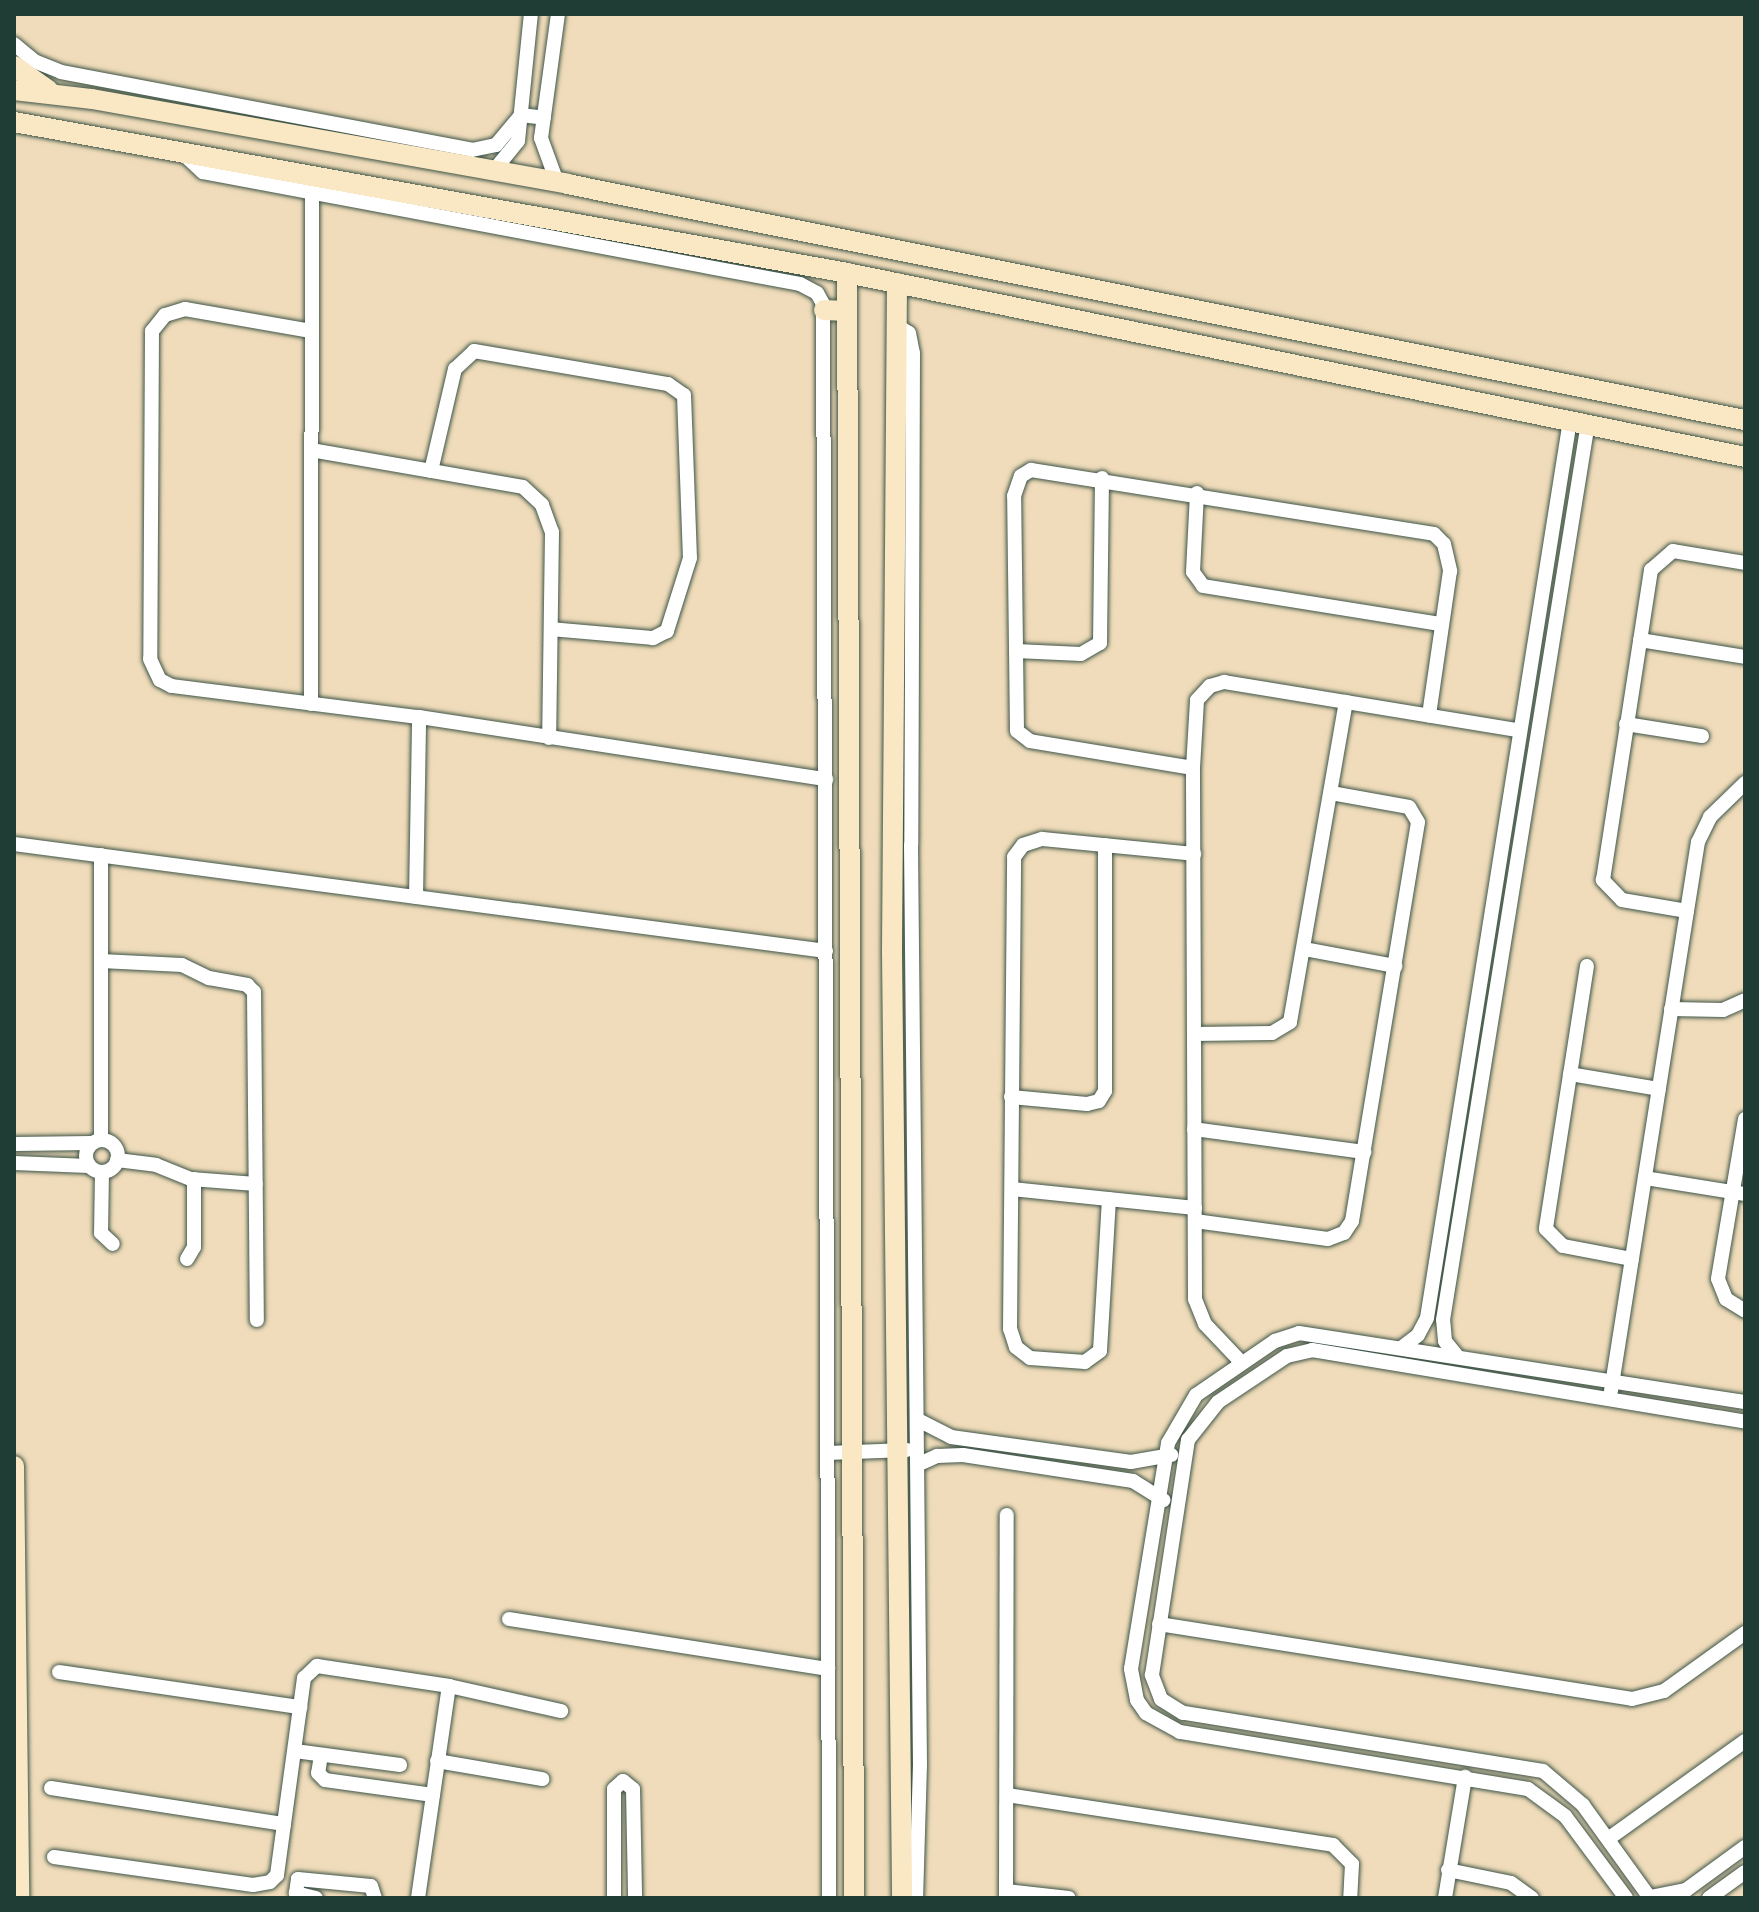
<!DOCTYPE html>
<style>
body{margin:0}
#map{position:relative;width:1759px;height:1912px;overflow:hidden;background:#f0dcba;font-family:"IM FELL French Canon",serif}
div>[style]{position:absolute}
.roads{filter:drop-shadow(0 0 2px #3e5548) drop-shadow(0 0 2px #3e5548)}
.street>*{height:14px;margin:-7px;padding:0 7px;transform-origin:7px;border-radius:7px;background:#fff}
.street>.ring{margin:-7px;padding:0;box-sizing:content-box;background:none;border:14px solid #fff;border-radius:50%}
.secondary>*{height:20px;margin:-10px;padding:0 10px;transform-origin:10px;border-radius:10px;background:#fae7c3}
span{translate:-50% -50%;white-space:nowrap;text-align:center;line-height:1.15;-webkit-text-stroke:6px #f7f3e8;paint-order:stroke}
.frame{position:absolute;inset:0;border:16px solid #1f3d34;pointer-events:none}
</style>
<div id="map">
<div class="roads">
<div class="street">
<div style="left:14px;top:44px;width:26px;rotate:40deg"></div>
<div style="left:34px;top:61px;width:29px;rotate:22deg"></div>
<div style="left:61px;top:72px;width:418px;rotate:10.7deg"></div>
<div style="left:472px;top:150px;width:25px;rotate:-12deg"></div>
<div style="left:496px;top:145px;width:39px;rotate:-50deg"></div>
<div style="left:521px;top:115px;width:23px;rotate:7deg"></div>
<div style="left:178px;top:149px;width:34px;rotate:43deg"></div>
<div style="left:203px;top:172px;width:607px;rotate:10.63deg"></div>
<div style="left:800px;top:284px;width:19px;rotate:28deg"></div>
<div style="left:817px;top:293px;width:13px;rotate:61deg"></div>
<div style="left:823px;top:304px;width:1594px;rotate:89.78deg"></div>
<div style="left:492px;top:173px;width:41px;rotate:-50.9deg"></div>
<div style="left:518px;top:141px;width:128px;rotate:-84.2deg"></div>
<div style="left:557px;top:182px;width:47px;rotate:-110deg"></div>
<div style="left:541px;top:138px;width:125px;rotate:-82.2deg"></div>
<div style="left:896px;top:325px;width:15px;rotate:32deg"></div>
<div style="left:909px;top:333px;width:20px;rotate:79deg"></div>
<div style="left:913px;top:353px;width:492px;rotate:90.2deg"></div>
<div style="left:911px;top:845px;width:920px;rotate:89.44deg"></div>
<div style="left:920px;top:1765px;width:133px;rotate:91.7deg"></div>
<div style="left:311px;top:331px;width:128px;rotate:-170.1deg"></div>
<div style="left:185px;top:309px;width:21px;rotate:163deg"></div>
<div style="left:165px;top:315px;width:21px;rotate:129deg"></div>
<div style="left:152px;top:331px;width:328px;rotate:90.3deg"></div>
<div style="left:150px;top:659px;width:23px;rotate:65deg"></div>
<div style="left:160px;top:680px;width:13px;rotate:27deg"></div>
<div style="left:172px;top:686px;width:249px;rotate:7.2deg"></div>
<div style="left:419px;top:717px;width:412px;rotate:8.7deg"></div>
<div style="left:311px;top:450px;width:215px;rotate:9.9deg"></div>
<div style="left:523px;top:487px;width:26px;rotate:43deg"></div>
<div style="left:542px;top:505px;width:29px;rotate:70deg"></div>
<div style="left:552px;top:532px;width:206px;rotate:90.8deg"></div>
<div style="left:431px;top:471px;width:105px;rotate:-76.8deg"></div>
<div style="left:455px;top:369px;width:26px;rotate:-43deg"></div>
<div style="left:474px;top:351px;width:197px;rotate:9.7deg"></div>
<div style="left:668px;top:384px;width:19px;rotate:35deg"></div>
<div style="left:684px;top:395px;width:163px;rotate:87.9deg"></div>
<div style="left:690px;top:558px;width:77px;rotate:107.5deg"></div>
<div style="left:667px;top:631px;width:16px;rotate:153deg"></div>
<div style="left:653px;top:638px;width:102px;rotate:-175deg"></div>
<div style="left:1197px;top:493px;width:79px;rotate:92.9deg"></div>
<div style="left:1193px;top:572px;width:17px;rotate:54deg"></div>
<div style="left:1203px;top:586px;width:241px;rotate:9.1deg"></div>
<div style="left:1640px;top:640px;width:106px;rotate:9.2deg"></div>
<div style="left:1016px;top:651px;width:65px;rotate:2.6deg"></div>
<div style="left:1081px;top:654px;width:22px;rotate:-30deg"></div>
<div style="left:1100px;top:643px;width:165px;rotate:-89.3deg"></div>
<div style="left:311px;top:704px;width:512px;rotate:-89.89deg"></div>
<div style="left:1626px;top:724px;width:77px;rotate:9deg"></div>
<div style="left:1193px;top:768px;width:165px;rotate:-170.6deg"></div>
<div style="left:1030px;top:741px;width:16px;rotate:-142deg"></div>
<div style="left:1017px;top:731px;width:235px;rotate:-90.7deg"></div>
<div style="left:1014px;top:496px;width:21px;rotate:-71deg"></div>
<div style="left:1021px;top:476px;width:12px;rotate:-31deg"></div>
<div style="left:1031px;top:470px;width:408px;rotate:9deg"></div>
<div style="left:1434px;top:534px;width:14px;rotate:45deg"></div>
<div style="left:1444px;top:544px;width:28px;rotate:77deg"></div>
<div style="left:1450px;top:571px;width:146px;rotate:98.3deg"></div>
<div style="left:14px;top:844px;width:819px;rotate:7.51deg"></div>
<div style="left:416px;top:897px;width:180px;rotate:-89deg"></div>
<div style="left:1687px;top:911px;width:66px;rotate:-170.4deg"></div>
<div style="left:1622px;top:900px;width:28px;rotate:-134deg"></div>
<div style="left:1603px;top:880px;width:314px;rotate:-81.2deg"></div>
<div style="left:1651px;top:570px;width:29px;rotate:-41deg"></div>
<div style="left:1673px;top:551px;width:73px;rotate:9.5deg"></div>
<div style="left:1304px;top:949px;width:93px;rotate:10.6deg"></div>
<div style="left:101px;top:961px;width:81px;rotate:2.8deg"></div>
<div style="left:182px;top:965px;width:30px;rotate:26deg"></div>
<div style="left:209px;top:978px;width:39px;rotate:10deg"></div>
<div style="left:247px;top:985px;width:10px;rotate:45deg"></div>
<div style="left:254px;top:992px;width:328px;rotate:89.5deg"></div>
<div style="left:1587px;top:966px;width:266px;rotate:98.9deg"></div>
<div style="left:1546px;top:1229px;width:24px;rotate:45deg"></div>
<div style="left:1563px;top:1246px;width:70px;rotate:10.7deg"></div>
<div style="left:1671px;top:1009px;width:52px;rotate:1.1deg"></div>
<div style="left:1723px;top:1010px;width:24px;rotate:-24deg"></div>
<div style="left:1194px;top:1034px;width:78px;rotate:-0.7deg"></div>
<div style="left:1272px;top:1033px;width:21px;rotate:-31deg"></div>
<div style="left:1290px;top:1022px;width:325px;rotate:-80.1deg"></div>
<div style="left:1570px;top:1074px;width:90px;rotate:9.6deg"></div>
<div style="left:1011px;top:1097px;width:76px;rotate:5.3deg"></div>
<div style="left:1087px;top:1104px;width:12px;rotate:-14deg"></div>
<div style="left:1099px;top:1101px;width:12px;rotate:-59deg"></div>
<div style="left:1105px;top:1091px;width:246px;rotate:-90deg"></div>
<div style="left:1745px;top:1119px;width:162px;rotate:99.6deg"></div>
<div style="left:1718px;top:1279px;width:22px;rotate:68deg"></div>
<div style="left:1726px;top:1299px;width:22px;rotate:32deg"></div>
<div style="left:1194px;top:1129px;width:172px;rotate:7.7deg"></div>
<div style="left:101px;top:1140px;width:285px;rotate:-90deg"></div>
<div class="ring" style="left:86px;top:1140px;width:18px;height:18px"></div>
<div style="left:14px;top:1144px;width:78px;rotate:-0.7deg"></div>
<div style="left:117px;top:1160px;width:39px;rotate:7deg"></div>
<div style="left:156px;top:1165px;width:38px;rotate:22deg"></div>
<div style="left:191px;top:1179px;width:65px;rotate:4.4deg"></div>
<div style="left:14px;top:1163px;width:75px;rotate:2.3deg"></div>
<div style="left:102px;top:1172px;width:61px;rotate:90.9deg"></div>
<div style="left:101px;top:1233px;width:16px;rotate:43deg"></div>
<div style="left:1645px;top:1178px;width:101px;rotate:9.1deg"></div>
<div style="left:1012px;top:1189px;width:184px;rotate:5.9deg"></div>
<div style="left:1109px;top:1199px;width:152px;rotate:93.4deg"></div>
<div style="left:1100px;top:1351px;width:19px;rotate:144deg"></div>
<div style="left:1085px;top:1362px;width:55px;rotate:-175.8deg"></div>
<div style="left:1030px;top:1358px;width:18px;rotate:-142deg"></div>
<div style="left:1016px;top:1347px;width:19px;rotate:-108deg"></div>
<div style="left:1010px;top:1329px;width:472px;rotate:-89.5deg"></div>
<div style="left:1014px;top:857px;width:15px;rotate:-53deg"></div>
<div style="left:1023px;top:845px;width:20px;rotate:-18deg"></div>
<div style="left:1042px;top:839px;width:153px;rotate:5.6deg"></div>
<div style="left:1195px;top:1221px;width:134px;rotate:7.7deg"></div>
<div style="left:1328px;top:1239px;width:17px;rotate:-21deg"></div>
<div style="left:1344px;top:1233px;width:14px;rotate:-56deg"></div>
<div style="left:1352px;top:1221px;width:404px;rotate:-80.6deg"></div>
<div style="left:1418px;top:822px;width:17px;rotate:-121deg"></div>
<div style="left:1409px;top:807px;width:79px;rotate:-169.8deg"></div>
<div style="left:187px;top:1259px;width:14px;rotate:-60deg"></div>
<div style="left:194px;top:1247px;width:68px;rotate:-90deg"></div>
<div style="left:1401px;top:1348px;width:21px;rotate:-37deg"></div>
<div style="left:1418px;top:1335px;width:19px;rotate:-62deg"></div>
<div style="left:1427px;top:1318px;width:909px;rotate:-80.95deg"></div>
<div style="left:1457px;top:1356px;width:19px;rotate:-129deg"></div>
<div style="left:1445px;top:1341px;width:21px;rotate:-95deg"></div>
<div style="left:1443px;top:1320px;width:909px;rotate:-80.82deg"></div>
<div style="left:1241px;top:1362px;width:52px;rotate:-133.5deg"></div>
<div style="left:1205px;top:1324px;width:27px;rotate:-112deg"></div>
<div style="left:1195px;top:1299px;width:531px;rotate:-90.22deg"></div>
<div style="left:1193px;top:768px;width:68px;rotate:-86.6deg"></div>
<div style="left:1197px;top:700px;width:19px;rotate:-47deg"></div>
<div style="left:1210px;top:686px;width:15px;rotate:-16deg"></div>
<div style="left:1224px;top:682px;width:298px;rotate:9.3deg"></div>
<div style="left:1611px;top:1391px;width:556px;rotate:-81deg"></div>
<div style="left:1698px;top:842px;width:28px;rotate:-64deg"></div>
<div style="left:1710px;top:817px;width:49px;rotate:-44.2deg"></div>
<div style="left:918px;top:1420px;width:37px;rotate:27deg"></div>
<div style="left:951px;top:1437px;width:182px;rotate:7.9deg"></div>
<div style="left:1131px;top:1462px;width:41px;rotate:-9.9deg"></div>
<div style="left:827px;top:1453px;width:80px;rotate:-2.1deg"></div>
<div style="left:919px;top:1464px;width:20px;rotate:-24deg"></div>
<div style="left:937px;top:1456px;width:26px;rotate:-2deg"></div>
<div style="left:963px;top:1455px;width:172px;rotate:8.7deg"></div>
<div style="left:1133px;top:1481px;width:36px;rotate:32deg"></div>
<div style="left:509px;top:1619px;width:323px;rotate:8.9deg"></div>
<div style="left:1159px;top:1624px;width:479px;rotate:9deg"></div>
<div style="left:1632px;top:1699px;width:33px;rotate:-14deg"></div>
<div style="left:1664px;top:1691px;width:100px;rotate:-35.6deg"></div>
<div style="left:59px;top:1672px;width:244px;rotate:8.3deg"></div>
<div style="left:295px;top:1751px;width:106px;rotate:7.6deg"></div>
<div style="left:321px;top:1755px;width:18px;rotate:99deg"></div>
<div style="left:318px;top:1773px;width:10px;rotate:45deg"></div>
<div style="left:325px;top:1780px;width:109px;rotate:7.9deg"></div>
<div style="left:437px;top:1761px;width:107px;rotate:9.7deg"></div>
<div style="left:51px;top:1788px;width:236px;rotate:8.8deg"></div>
<div style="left:1007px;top:1795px;width:330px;rotate:8.7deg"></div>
<div style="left:1333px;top:1845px;width:27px;rotate:45deg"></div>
<div style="left:1352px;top:1864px;width:34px;rotate:93deg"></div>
<div style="left:1608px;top:1839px;width:168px;rotate:-35.6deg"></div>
<div style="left:54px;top:1857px;width:201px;rotate:8deg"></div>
<div style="left:253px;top:1885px;width:17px;rotate:-10deg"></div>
<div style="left:270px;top:1882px;width:10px;rotate:-45deg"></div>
<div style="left:277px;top:1875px;width:199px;rotate:-82.2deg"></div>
<div style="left:304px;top:1678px;width:18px;rotate:-43deg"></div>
<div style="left:317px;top:1666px;width:134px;rotate:8.6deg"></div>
<div style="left:449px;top:1686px;width:115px;rotate:12.6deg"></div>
<div style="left:1448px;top:1870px;width:64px;rotate:11.7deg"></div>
<div style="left:1511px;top:1883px;width:26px;rotate:36deg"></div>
<div style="left:1006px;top:1891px;width:63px;rotate:6.3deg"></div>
<div style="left:1650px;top:1897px;width:37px;rotate:-11deg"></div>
<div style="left:1686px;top:1890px;width:73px;rotate:-36.1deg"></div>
<div style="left:316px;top:1898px;width:21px;rotate:-166deg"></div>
<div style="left:296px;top:1893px;width:14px;rotate:-82deg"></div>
<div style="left:298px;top:1879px;width:73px;rotate:5.5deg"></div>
<div style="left:371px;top:1886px;width:13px;rotate:72deg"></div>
<div style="left:418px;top:1898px;width:214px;rotate:-81.7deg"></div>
<div style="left:614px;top:1898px;width:109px;rotate:-90deg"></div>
<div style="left:614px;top:1789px;width:12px;rotate:-42deg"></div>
<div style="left:623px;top:1781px;width:13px;rotate:39deg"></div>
<div style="left:633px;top:1789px;width:109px;rotate:88.9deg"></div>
<div style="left:1006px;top:1898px;width:383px;rotate:-89.9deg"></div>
<div style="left:1445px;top:1898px;width:123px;rotate:-80.6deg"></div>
<div style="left:1626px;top:1898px;width:102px;rotate:-126.6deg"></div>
<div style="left:1565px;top:1816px;width:46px;rotate:-143.9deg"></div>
<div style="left:1528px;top:1789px;width:353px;rotate:-170.7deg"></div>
<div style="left:1180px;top:1732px;width:39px;rotate:-151deg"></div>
<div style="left:1146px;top:1713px;width:16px;rotate:-125deg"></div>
<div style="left:1137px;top:1700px;width:32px;rotate:-101deg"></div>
<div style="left:1131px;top:1669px;width:229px;rotate:-80.7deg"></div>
<div style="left:1168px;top:1443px;width:56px;rotate:-59.7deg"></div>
<div style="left:1196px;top:1395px;width:96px;rotate:-34.4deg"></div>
<div style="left:1275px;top:1341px;width:25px;rotate:-18deg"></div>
<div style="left:1299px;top:1333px;width:451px;rotate:8.8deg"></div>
<div style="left:1650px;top:1898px;width:115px;rotate:-125.8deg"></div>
<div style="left:1583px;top:1805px;width:52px;rotate:-139.6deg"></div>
<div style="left:1543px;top:1771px;width:365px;rotate:-170.8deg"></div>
<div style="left:1183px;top:1713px;width:26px;rotate:-148deg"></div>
<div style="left:1161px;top:1699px;width:26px;rotate:-111deg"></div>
<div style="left:1152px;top:1675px;width:238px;rotate:-81.3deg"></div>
<div style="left:1188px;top:1440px;width:48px;rotate:-51.7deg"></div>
<div style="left:1218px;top:1402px;width:83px;rotate:-33.7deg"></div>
<div style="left:1287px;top:1356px;width:26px;rotate:-13deg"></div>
<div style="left:1312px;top:1350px;width:439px;rotate:9.4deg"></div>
<div style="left:1709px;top:1898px;width:44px;rotate:-35.8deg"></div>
</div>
<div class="secondary">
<div style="left:14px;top:66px;width:42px;rotate:35.2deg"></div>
<div style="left:14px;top:90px;width:79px;rotate:6.6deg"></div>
<div style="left:92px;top:99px;width:483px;rotate:10.1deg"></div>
<div style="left:567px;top:184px;width:1201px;rotate:11.33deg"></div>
<div style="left:14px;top:122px;width:847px;rotate:10.27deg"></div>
<div style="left:847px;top:273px;width:917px;rotate:11.58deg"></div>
<div style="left:847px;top:273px;width:1625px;rotate:89.75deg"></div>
<div style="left:897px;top:283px;width:669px;rotate:90.43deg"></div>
<div style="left:892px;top:952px;width:946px;rotate:89.39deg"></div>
<div style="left:824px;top:310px;width:23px;rotate:2deg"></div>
<div style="left:14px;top:1466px;width:432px;rotate:89.3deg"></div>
</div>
</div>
<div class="frame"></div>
</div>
